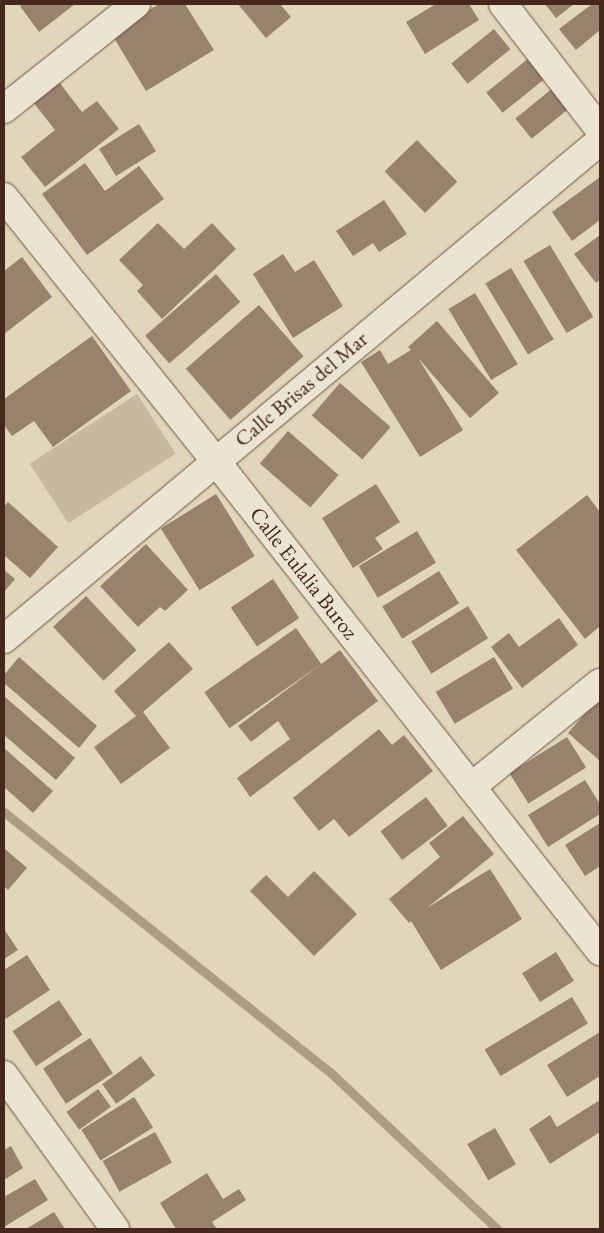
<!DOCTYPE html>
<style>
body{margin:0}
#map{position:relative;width:604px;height:1233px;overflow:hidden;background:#e2d6ba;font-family:"EB Garamond",serif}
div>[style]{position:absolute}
.green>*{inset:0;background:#c7b89f;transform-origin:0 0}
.stream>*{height:9px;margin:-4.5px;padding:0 4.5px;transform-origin:4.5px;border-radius:4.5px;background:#ad9b84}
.building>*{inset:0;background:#97826e;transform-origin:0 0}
.roads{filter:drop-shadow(0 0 1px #6c5443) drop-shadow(0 0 1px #6c5443)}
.minor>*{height:28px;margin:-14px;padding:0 14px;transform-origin:14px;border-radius:14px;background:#ece4d2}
span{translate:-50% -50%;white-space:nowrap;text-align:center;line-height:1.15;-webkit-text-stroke:5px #ece4d2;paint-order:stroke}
.street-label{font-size:22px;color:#45281b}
.frame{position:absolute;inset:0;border:5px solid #45281b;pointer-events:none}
</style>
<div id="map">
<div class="green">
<div style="left:137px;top:394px;width:71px;height:128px;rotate:57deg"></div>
</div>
<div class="stream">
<div style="left:4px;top:812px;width:418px;rotate:38.6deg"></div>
<div style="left:331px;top:1073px;width:228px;rotate:43.2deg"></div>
</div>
<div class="building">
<div style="clip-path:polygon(23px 4px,75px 4px,39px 32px,20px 6px)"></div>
<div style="clip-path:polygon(159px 4px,185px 4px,214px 50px,146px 91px,111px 33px)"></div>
<div style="clip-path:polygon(238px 4px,280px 4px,291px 17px,266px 38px)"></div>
<div style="clip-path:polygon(436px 4px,469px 4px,479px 20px,425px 54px,406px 22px)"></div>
<div style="clip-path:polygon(545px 4px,574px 4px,556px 18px)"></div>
<div style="clip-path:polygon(592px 4px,600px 4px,600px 30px,576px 50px,559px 29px)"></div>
<div style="left:494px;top:29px;width:26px;height:55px;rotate:51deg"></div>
<div style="left:529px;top:58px;width:26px;height:55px;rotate:51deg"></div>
<div style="clip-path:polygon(56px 78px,82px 112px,97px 101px,119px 129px,45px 187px,21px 157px,55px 130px,30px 98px)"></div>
<div style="left:558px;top:84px;width:26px;height:55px;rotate:51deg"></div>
<div style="left:139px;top:124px;width:32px;height:47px;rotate:58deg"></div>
<div style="left:417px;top:140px;width:58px;height:45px;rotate:46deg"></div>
<div style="clip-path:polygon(85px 163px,105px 191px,139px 166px,164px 199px,87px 255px,42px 194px)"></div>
<div style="clip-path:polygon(600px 177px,600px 220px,572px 241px,552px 212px)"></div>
<div style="clip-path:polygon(384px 200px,407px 234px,379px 252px,373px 243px,353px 256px,336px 231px)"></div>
<div style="clip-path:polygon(158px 223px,184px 249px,212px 223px,236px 249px,162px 319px,137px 291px,143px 285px,119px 260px)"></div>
<div style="clip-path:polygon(600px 235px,600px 280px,596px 283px,574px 254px)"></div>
<div style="left:550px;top:245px;width:84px;height:31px;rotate:59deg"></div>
<div style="clip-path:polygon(283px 254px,295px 272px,314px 260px,343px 306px,293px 338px,253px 274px)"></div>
<div style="clip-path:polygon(22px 257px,52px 297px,4px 334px,4px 271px)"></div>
<div style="left:511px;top:268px;width:83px;height:30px;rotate:59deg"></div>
<div style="left:216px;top:274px;width:37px;height:94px;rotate:49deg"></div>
<div style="left:475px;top:293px;width:83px;height:31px;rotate:59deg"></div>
<div style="left:259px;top:305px;width:68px;height:97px;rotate:49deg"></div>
<div style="clip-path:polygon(437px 321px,499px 393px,470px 418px,418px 358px,463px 430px,420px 457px,361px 362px,380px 350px,388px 364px,411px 350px,408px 347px)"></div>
<div style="clip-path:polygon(92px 336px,131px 391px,53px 447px,34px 421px,12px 436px,4px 425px,4px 399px)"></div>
<div style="left:340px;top:383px;width:67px;height:43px;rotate:41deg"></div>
<div style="left:288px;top:431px;width:67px;height:43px;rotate:41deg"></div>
<div style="clip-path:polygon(376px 484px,400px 522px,375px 538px,383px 549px,353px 568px,322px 518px)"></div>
<div style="left:216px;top:494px;width:73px;height:65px;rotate:58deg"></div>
<div style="clip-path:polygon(587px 495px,600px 512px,600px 626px,585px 639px,516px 550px)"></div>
<div style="clip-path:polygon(8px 502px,58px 547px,30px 578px,4px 555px,4px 507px)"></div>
<div style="left:417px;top:531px;width:37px;height:68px;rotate:59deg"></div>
<div style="clip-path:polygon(146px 544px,188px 590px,165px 611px,160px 607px,138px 627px,100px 586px)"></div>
<div style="clip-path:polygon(4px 570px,15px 579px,4px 592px)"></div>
<div style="left:439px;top:571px;width:38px;height:67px;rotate:58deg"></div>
<div style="left:273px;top:579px;width:47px;height:51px;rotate:56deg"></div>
<div style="left:86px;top:596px;width:74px;height:45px;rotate:47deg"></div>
<div style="left:468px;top:606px;width:38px;height:67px;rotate:58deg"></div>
<div style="clip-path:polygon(559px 618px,578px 645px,522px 688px,491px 647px,509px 633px,519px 647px)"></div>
<div style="left:296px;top:628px;width:44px;height:112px;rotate:55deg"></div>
<div style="clip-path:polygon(169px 642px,193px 669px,143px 712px,170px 748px,121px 784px,94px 747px,136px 716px,114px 691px)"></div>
<div style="clip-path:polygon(340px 650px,378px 701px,250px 797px,237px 778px,290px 739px,278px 721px,251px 742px,238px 726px)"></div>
<div style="clip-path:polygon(19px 657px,97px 726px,79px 748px,4px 683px,4px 675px)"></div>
<div style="left:494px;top:657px;width:37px;height:68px;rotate:59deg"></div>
<div style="clip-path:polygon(4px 696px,75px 758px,56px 780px,4px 735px)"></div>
<div style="clip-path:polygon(596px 701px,600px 704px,600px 761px,568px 733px)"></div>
<div style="clip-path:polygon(379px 729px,392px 745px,404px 735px,433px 771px,349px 837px,334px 819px,319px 831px,293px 798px)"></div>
<div style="left:567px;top:737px;width:36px;height:68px;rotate:58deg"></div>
<div style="clip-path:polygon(4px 748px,53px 791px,33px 813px,4px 787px)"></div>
<div style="clip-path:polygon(585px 780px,600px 804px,600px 814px,548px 847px,528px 815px)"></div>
<div style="left:426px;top:797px;width:36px;height:57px;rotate:53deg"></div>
<div style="clip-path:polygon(463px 816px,494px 854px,427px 908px,490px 869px,522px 919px,441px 970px,411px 921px,409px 923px,389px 899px,440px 857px,429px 843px)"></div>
<div style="clip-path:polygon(600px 823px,600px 866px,585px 876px,565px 845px)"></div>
<div style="clip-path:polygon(4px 848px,27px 868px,8px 890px,4px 886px)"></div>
<div style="clip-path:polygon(314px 871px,357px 914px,314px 956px,250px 891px,266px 875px,288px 897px)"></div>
<div style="clip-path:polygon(4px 929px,18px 950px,4px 959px)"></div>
<div style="left:556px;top:952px;width:34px;height:40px;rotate:58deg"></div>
<div style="clip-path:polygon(27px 955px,50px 990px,4px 1020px,4px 970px)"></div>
<div style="left:572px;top:997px;width:31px;height:102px;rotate:59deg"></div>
<div style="left:59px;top:1000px;width:42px;height:56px;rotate:56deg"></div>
<div style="clip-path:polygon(600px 1032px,600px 1076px,567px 1097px,547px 1065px)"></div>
<div style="left:90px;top:1038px;width:42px;height:56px;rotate:57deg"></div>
<div style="left:141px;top:1056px;width:24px;height:48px;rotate:54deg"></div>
<div style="left:98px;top:1089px;width:22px;height:39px;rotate:54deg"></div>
<div style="left:134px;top:1097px;width:36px;height:62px;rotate:58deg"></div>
<div style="clip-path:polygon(600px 1100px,600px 1132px,550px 1164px,529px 1129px,550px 1115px,557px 1127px)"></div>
<div style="left:495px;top:1128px;width:42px;height:32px;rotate:60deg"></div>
<div style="left:155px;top:1132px;width:35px;height:60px;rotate:61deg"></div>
<div style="clip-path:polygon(11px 1146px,23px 1168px,4px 1180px,4px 1150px)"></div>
<div style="clip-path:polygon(207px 1173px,223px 1199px,239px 1189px,246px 1200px,212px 1222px,217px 1229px,176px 1229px,160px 1203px)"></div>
<div style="clip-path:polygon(35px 1179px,48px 1200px,4px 1227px,4px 1197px)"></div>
<div style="clip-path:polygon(54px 1212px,65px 1229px,26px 1229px)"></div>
</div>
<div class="roads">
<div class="minor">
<div style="left:503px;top:4px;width:159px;rotate:52.4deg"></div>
<div style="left:4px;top:109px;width:169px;rotate:-38.5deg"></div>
<div style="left:4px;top:197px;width:349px;rotate:51.3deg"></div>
<div style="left:222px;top:469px;width:613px;rotate:51.9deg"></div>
<div style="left:4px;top:639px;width:777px;rotate:-39.88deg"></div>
<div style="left:471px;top:787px;width:166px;rotate:-38.9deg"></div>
<div style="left:4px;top:1075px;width:190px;rotate:54.2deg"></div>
</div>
</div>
<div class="street-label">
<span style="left:301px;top:389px;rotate:-40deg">Calle Brisas del Mar</span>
<span style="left:304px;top:573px;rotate:52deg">Calle Eulalia Buroz</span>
</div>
<div class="frame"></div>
</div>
